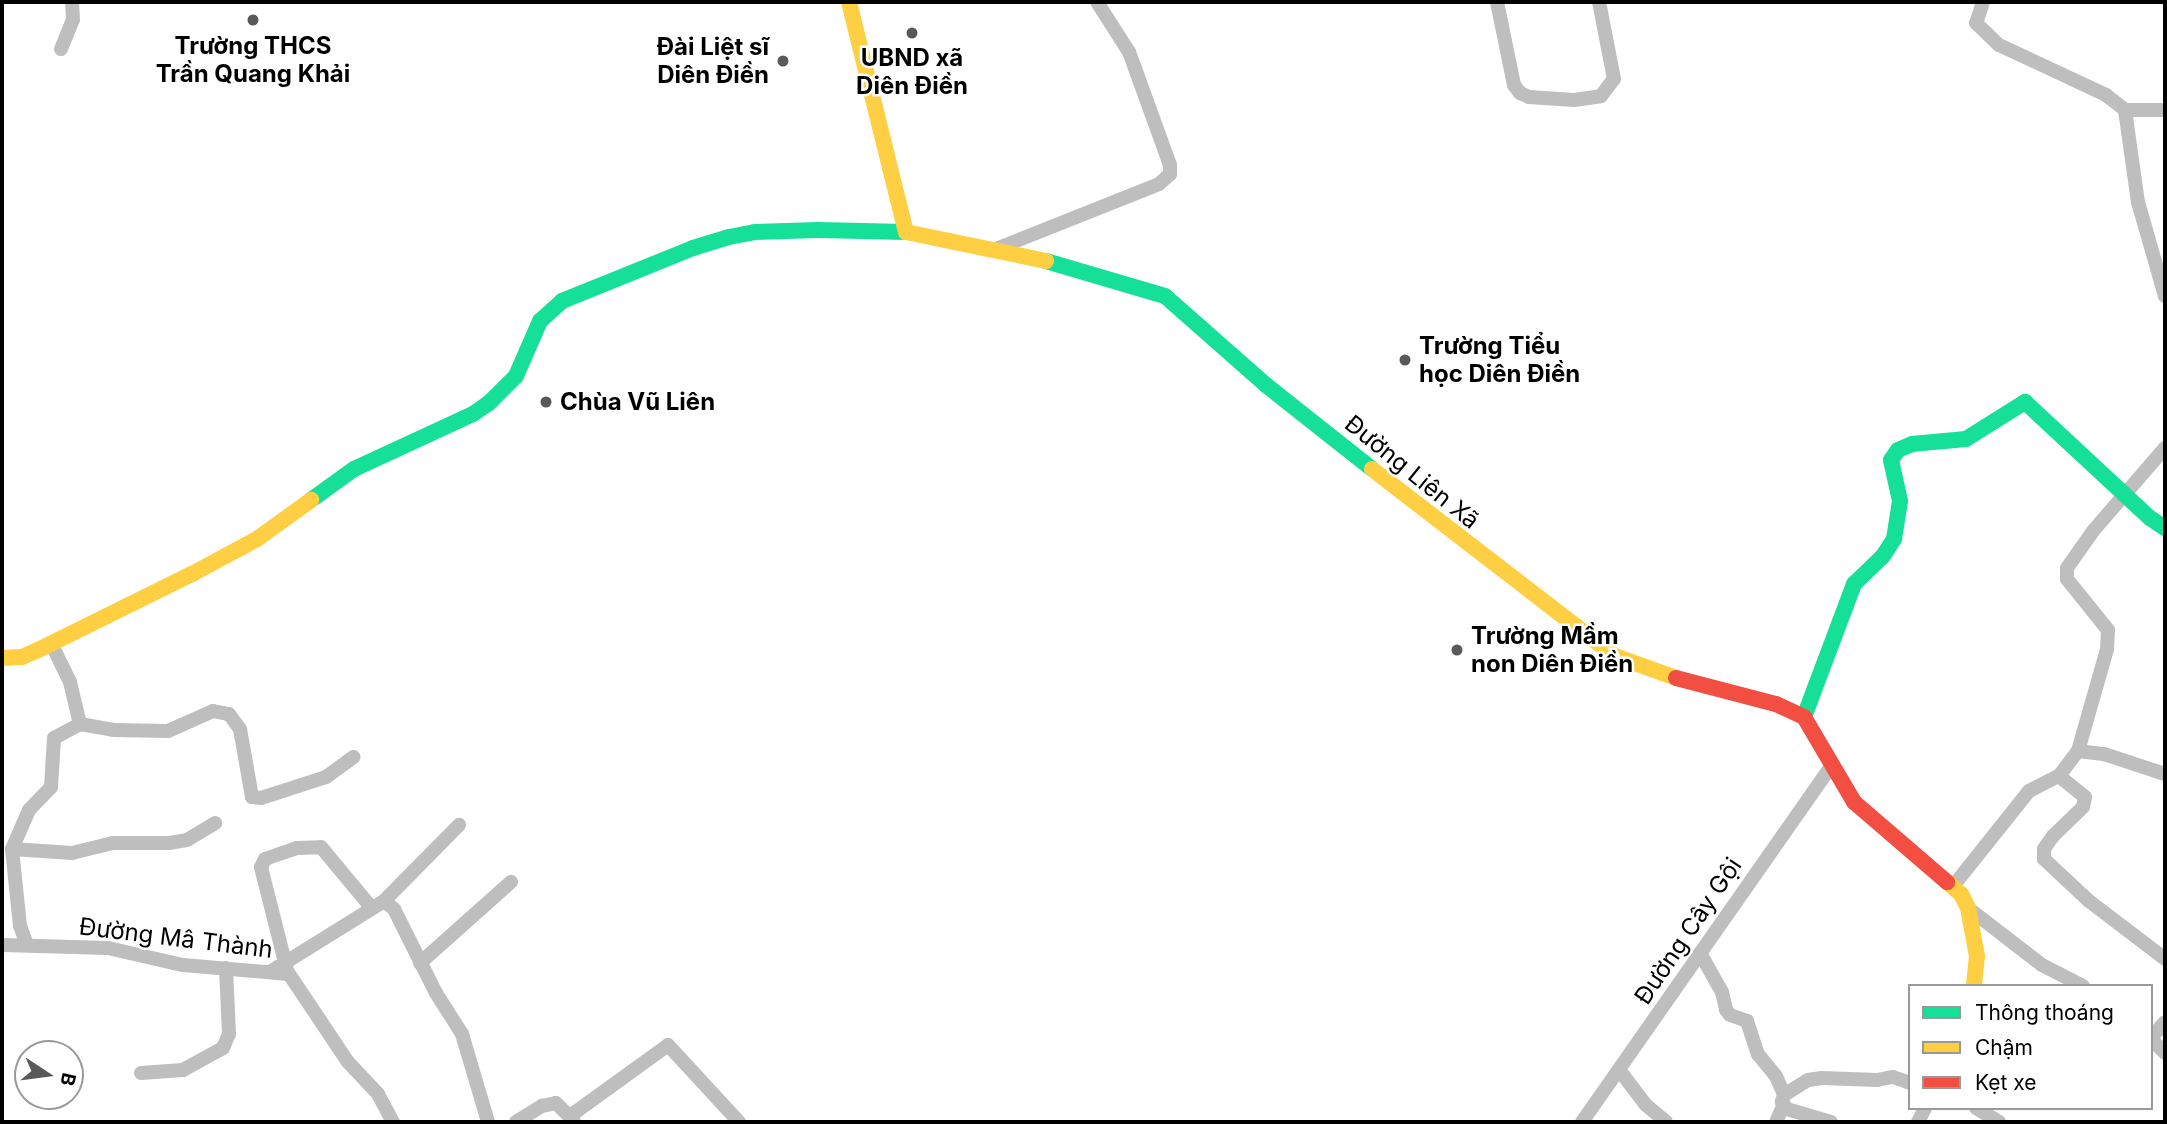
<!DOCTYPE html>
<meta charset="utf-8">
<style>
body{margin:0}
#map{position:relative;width:2167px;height:1124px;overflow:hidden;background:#fff;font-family:Inter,sans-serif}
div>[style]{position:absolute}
.street>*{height:14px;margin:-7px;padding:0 7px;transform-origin:7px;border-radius:7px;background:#bebebe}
.fast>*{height:16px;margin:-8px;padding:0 8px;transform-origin:8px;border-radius:8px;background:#16e098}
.slow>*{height:16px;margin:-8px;padding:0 8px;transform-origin:8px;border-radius:8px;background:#ffcf43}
.jam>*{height:16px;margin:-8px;padding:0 8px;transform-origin:8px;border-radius:8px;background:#f24e42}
.dots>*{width:19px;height:19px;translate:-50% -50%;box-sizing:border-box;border:4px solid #fff;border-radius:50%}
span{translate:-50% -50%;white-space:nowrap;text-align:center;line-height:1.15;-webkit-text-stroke:5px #fff;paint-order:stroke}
.poi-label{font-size:24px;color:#000;font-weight:700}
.right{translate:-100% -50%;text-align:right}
.left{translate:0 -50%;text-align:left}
.street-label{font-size:24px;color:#000}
.frame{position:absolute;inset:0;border:4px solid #000;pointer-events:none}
.legend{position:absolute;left:1908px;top:984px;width:245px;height:126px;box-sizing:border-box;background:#fff;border:2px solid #999;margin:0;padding:9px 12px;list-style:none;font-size:21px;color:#000}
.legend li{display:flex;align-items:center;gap:14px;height:35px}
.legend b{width:35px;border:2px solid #999}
.north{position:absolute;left:14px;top:1040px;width:70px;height:70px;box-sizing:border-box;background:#fff;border:2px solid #999;border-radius:50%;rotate:103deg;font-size:19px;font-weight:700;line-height:28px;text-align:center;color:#000}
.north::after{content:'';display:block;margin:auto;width:24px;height:32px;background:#595959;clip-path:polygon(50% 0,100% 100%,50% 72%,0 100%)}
</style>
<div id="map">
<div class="street">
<div style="left:1497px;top:2px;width:85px;rotate:78.4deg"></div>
<div style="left:1514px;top:85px;width:10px;rotate:53deg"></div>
<div style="left:1520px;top:93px;width:10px;rotate:24deg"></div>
<div style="left:1529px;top:97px;width:45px;rotate:3.8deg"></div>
<div style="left:1574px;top:100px;width:27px;rotate:-8deg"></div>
<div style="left:1601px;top:96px;width:21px;rotate:-53deg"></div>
<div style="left:1614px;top:79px;width:78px;rotate:-101deg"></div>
<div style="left:1983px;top:2px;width:22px;rotate:108deg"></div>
<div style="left:1976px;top:23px;width:32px;rotate:44deg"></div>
<div style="left:1999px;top:45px;width:118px;rotate:25deg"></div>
<div style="left:2106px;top:95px;width:24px;rotate:38deg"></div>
<div style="left:2125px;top:110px;width:93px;rotate:82deg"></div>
<div style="left:2138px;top:202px;width:98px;rotate:74deg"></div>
<div style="left:61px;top:49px;width:31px;rotate:-68deg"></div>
<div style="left:73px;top:20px;width:18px;rotate:-93deg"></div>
<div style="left:2125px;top:110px;width:40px"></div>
<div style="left:996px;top:249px;width:175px;rotate:-21.7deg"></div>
<div style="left:1159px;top:184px;width:15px;rotate:-42deg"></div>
<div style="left:1170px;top:174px;width:9px;rotate:-90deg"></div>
<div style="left:1170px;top:165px;width:120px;rotate:-109.9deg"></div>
<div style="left:1129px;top:52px;width:59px;rotate:-122.6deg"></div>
<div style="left:51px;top:643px;width:43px;rotate:64deg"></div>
<div style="left:70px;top:682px;width:43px;rotate:76.6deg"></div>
<div style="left:80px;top:724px;width:34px;rotate:10deg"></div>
<div style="left:113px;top:730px;width:55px;rotate:1deg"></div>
<div style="left:168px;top:731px;width:49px;rotate:-24deg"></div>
<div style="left:213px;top:711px;width:16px;rotate:11deg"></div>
<div style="left:229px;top:714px;width:19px;rotate:54deg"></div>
<div style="left:240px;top:729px;width:69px;rotate:80deg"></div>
<div style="left:252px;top:797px;width:9px;rotate:6deg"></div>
<div style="left:261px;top:798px;width:68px;rotate:-17.9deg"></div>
<div style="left:326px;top:777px;width:34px;rotate:-36deg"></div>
<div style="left:2078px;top:751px;width:26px;rotate:7deg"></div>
<div style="left:2104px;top:754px;width:64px;rotate:18.2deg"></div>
<div style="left:2059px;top:776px;width:33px;rotate:39deg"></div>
<div style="left:2085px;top:797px;width:10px;rotate:101deg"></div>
<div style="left:2083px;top:807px;width:42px;rotate:136deg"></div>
<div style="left:2053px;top:836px;width:16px;rotate:125deg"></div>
<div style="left:2044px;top:849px;width:10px;rotate:90deg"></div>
<div style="left:2044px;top:859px;width:62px;rotate:43deg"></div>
<div style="left:2089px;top:901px;width:96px;rotate:37.3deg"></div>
<div style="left:12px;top:849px;width:60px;rotate:3.8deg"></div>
<div style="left:72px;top:853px;width:42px;rotate:-13.7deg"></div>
<div style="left:113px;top:843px;width:56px"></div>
<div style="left:169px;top:843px;width:18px;rotate:-9deg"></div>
<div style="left:187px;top:840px;width:33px;rotate:-31deg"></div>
<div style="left:1954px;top:885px;width:120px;rotate:-51.4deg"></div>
<div style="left:2029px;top:791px;width:34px;rotate:-27deg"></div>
<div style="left:2059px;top:776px;width:31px;rotate:-53deg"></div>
<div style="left:2078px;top:751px;width:106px;rotate:-74.1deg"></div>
<div style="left:2107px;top:649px;width:19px;rotate:-87deg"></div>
<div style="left:2108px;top:630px;width:65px;rotate:-128.8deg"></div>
<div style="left:2067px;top:579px;width:11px;rotate:-90deg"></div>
<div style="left:2067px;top:568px;width:45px;rotate:-54.9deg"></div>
<div style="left:2093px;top:531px;width:110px;rotate:-49.1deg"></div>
<div style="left:384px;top:901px;width:107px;rotate:-45.4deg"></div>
<div style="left:1968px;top:908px;width:93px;rotate:37.6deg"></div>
<div style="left:2042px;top:965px;width:46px;rotate:27.1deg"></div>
<div style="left:2px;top:945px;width:106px;rotate:1.6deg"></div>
<div style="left:108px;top:948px;width:77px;rotate:12.8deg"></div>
<div style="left:183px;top:965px;width:106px;rotate:4.9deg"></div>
<div style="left:289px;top:974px;width:106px;rotate:56.2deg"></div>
<div style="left:348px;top:1062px;width:44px;rotate:46.8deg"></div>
<div style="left:378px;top:1094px;width:32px;rotate:62deg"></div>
<div style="left:27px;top:945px;width:20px;rotate:-110deg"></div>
<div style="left:20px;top:926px;width:77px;rotate:-95.9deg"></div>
<div style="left:12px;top:849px;width:43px;rotate:-66.4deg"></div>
<div style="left:29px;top:810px;width:32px;rotate:-46deg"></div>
<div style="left:51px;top:787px;width:49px;rotate:-86.5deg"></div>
<div style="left:54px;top:738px;width:30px;rotate:-28deg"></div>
<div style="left:1700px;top:953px;width:45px;rotate:60.6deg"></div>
<div style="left:1722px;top:992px;width:18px;rotate:77deg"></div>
<div style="left:1726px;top:1010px;width:6px;rotate:51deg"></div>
<div style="left:1730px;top:1015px;width:18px;rotate:19deg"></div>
<div style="left:1747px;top:1021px;width:35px;rotate:72deg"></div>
<div style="left:1758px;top:1054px;width:28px;rotate:51deg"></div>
<div style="left:1776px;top:1076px;width:21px;rotate:67deg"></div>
<div style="left:420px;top:963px;width:122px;rotate:-41.7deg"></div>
<div style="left:287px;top:970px;width:106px;rotate:-104.2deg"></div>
<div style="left:261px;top:867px;width:9px;rotate:-63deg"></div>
<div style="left:265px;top:859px;width:34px;rotate:-19deg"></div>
<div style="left:297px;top:848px;width:24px;rotate:-2deg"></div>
<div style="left:321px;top:847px;width:78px;rotate:50.2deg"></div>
<div style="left:270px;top:972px;width:134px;rotate:-31.9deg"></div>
<div style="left:384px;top:901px;width:13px;rotate:39deg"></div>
<div style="left:394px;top:909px;width:94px;rotate:63.4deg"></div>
<div style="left:436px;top:993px;width:49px;rotate:57.6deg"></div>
<div style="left:462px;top:1034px;width:92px;rotate:73.5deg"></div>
<div style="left:2151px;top:1038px;width:21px;rotate:-49deg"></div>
<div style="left:2151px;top:1039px;width:20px;rotate:45deg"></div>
<div style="left:1620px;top:1071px;width:43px;rotate:52.6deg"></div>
<div style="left:1646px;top:1105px;width:26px;rotate:40deg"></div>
<div style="left:141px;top:1073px;width:42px;rotate:-4.1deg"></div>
<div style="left:183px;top:1070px;width:46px;rotate:-28.8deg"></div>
<div style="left:223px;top:1048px;width:15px;rotate:-67deg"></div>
<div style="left:229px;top:1034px;width:66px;rotate:-92.6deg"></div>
<div style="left:1976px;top:1108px;width:27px;rotate:31deg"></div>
<div style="left:570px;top:1116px;width:121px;rotate:-35.9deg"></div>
<div style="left:668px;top:1045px;width:105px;rotate:47.3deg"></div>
<div style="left:516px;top:1122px;width:31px;rotate:-32deg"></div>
<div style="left:542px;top:1106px;width:14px;rotate:-12deg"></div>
<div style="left:556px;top:1103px;width:25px;rotate:45deg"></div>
<div style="left:1582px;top:1122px;width:434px;rotate:-55deg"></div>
<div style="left:1776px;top:1122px;width:17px;rotate:-66deg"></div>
<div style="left:1831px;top:1122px;width:46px;rotate:-163.5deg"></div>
<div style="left:1787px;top:1109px;width:9px;rotate:-126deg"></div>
<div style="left:1782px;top:1102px;width:7px;rotate:-74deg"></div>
<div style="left:1784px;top:1095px;width:28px;rotate:-32deg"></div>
<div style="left:1808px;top:1080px;width:14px;rotate:-8deg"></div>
<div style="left:1822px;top:1078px;width:55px;rotate:2.1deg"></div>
<div style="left:1877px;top:1080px;width:16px;rotate:-11deg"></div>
<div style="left:1893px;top:1077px;width:18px;rotate:19deg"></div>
<div style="left:1918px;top:1122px;width:16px;rotate:-63deg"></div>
</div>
<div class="fast">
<div style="left:1046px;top:261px;width:124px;rotate:16.4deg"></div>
<div style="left:1165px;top:296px;width:135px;rotate:41.4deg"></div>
<div style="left:1266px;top:385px;width:135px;rotate:38.4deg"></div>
<div style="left:311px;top:500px;width:53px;rotate:-35.8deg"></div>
<div style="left:354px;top:469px;width:131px;rotate:-24.8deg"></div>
<div style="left:473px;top:414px;width:19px;rotate:-35deg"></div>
<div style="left:489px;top:403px;width:38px;rotate:-45deg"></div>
<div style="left:516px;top:376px;width:60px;rotate:-66.4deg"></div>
<div style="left:540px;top:321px;width:30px;rotate:-42deg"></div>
<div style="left:562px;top:301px;width:141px;rotate:-22deg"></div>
<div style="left:693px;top:248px;width:38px;rotate:-17deg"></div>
<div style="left:729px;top:237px;width:26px;rotate:-11deg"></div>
<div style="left:755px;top:232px;width:63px;rotate:-1.8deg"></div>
<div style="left:818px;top:230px;width:88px;rotate:1.3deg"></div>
<div style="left:1804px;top:717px;width:142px;rotate:-69.4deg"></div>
<div style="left:1854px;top:584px;width:40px;rotate:-44deg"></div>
<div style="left:1883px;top:556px;width:20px;rotate:-57deg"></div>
<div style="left:1894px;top:539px;width:38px;rotate:-81deg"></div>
<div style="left:1900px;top:501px;width:42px;rotate:-102.4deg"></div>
<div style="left:1891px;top:460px;width:12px;rotate:-55deg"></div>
<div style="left:1898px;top:450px;width:15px;rotate:-23deg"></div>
<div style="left:1912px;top:444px;width:54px;rotate:-5.3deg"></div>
<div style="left:1966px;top:439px;width:70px;rotate:-32.1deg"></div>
<div style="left:2025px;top:402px;width:171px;rotate:42.9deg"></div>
<div style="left:2150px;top:518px;width:18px;rotate:34deg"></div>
</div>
<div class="slow">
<div style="left:849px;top:2px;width:237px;rotate:76.1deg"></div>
<div style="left:906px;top:232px;width:143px;rotate:11.7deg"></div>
<div style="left:1372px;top:469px;width:307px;rotate:37.6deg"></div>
<div style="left:1615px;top:656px;width:65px;rotate:19.8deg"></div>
<div style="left:2px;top:658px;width:20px;rotate:-3deg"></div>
<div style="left:22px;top:657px;width:17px;rotate:-24deg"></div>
<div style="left:38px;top:650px;width:172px;rotate:-26.3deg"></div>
<div style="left:192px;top:574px;width:74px;rotate:-28.3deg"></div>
<div style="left:257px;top:539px;width:67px;rotate:-35.8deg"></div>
<div style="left:1947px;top:882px;width:18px;rotate:41deg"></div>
<div style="left:1961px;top:894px;width:16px;rotate:63deg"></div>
<div style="left:1968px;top:908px;width:49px;rotate:79.4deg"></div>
<div style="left:1977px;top:956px;width:30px;rotate:96deg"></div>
</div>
<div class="jam">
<div style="left:1676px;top:678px;width:103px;rotate:14.6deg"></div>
<div style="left:1776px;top:704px;width:31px;rotate:25deg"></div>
<div style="left:1804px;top:717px;width:99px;rotate:59.5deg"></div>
<div style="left:1854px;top:802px;width:123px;rotate:40.7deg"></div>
</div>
<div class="dots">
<div style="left:253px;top:20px;background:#595959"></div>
<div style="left:912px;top:33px;background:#595959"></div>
<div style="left:783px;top:61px;background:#595959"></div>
<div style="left:1405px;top:360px;background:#595959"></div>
<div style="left:546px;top:402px;background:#595959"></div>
<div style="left:1457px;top:650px;background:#595959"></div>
</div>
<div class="poi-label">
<span style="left:253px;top:60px">Trường THCS<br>Trần Quang Khải</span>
<span class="right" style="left:769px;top:61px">Đài Liệt sĩ<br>Diên Điền</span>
<span style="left:912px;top:72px">UBND xã<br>Diên Điền</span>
<span class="left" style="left:1419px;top:360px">Trường Tiểu<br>học Diên Điền</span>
<span class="left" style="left:560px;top:402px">Chùa Vũ Liên</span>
<span class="left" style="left:1471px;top:650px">Trường Mầm<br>non Diên Điền</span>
</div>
<div class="street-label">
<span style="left:1412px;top:472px;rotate:39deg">Đường Liên Xã</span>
<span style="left:1688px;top:931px;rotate:-56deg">Đường Cây Gội</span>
<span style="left:176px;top:938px;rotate:7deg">Đường Mâ Thành</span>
</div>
<div class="frame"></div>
<ul class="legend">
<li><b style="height:9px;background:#16e098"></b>Thông thoáng</li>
<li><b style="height:9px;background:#ffcf43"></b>Chậm</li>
<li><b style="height:9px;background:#f24e42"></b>Kẹt xe</li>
</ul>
<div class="north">B</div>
</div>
